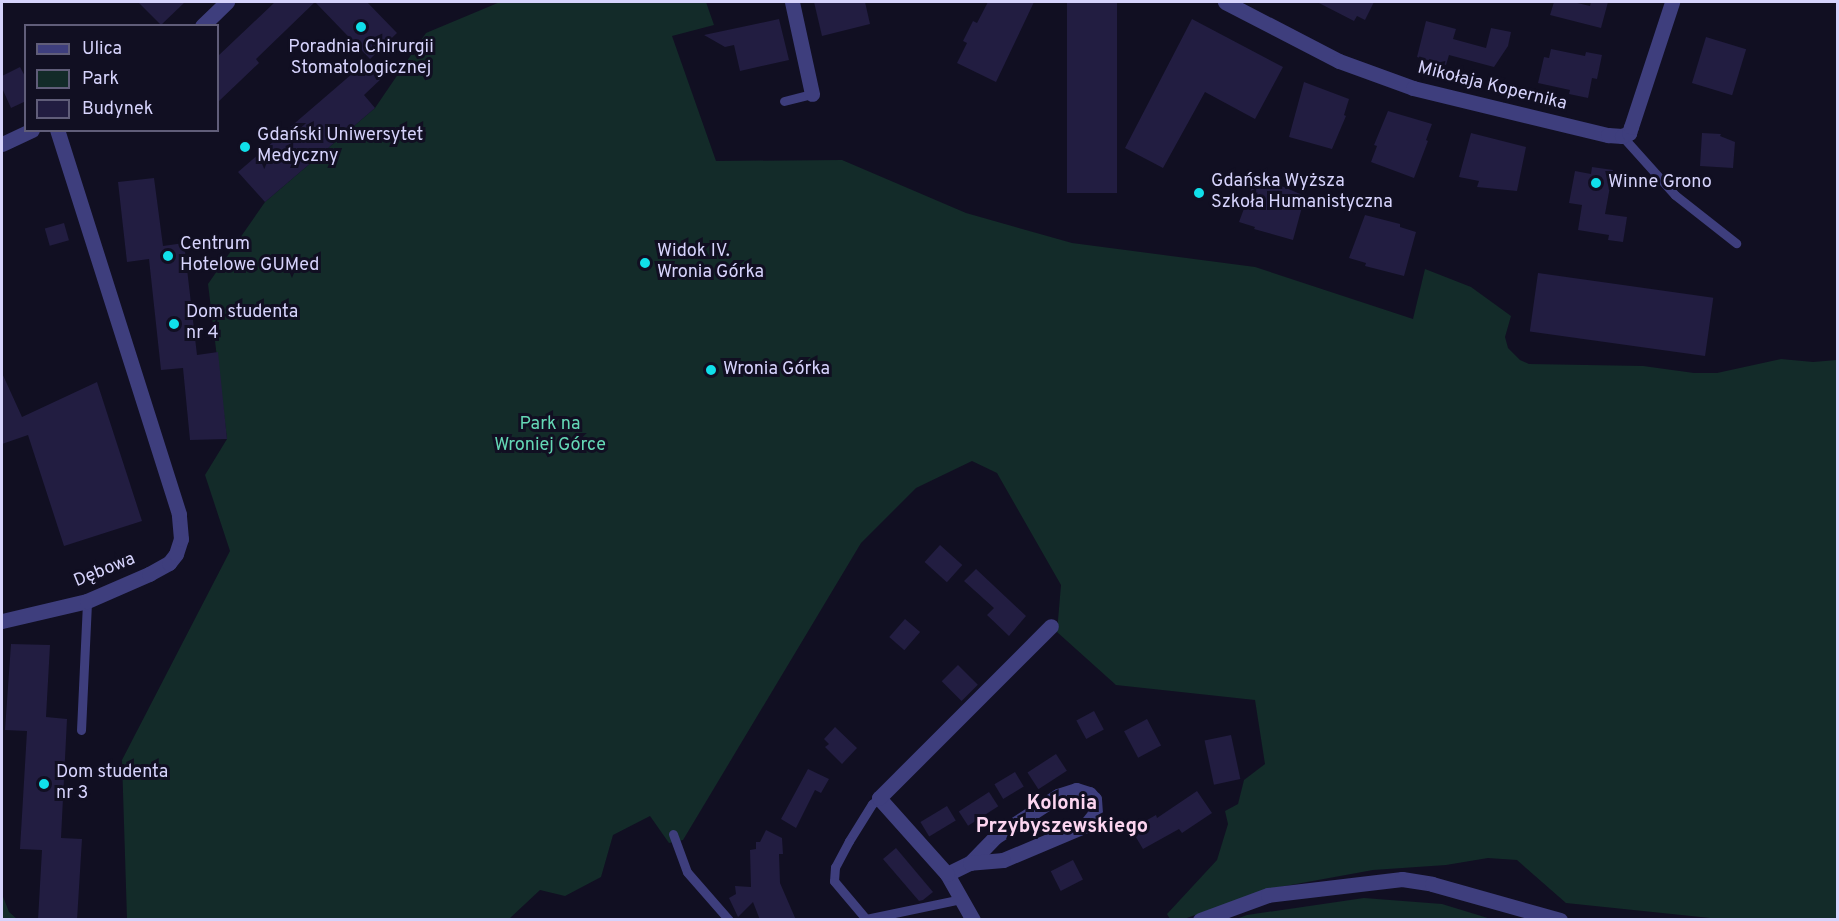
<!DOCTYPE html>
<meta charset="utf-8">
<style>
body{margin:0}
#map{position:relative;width:1839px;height:921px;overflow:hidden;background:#110f22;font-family:Overpass,sans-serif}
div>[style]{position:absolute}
.green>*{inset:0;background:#132b29}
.building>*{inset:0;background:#221d41;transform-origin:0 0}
.service>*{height:9px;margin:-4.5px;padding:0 4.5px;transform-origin:4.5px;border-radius:4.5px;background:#3e3e7d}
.minor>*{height:15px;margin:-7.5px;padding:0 7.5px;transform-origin:7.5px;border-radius:7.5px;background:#3e3e7d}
.dots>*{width:16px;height:16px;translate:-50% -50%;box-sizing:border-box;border:3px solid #110f22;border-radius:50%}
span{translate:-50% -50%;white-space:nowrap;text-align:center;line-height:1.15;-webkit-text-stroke:6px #110f22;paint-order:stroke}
.poi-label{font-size:18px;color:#d6d3fc}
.left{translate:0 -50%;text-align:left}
.street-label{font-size:18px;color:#d6d3fc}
.park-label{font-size:18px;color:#64d7b5}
.neighbourhood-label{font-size:20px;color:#fcd5f0;font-weight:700}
.frame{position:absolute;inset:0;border:3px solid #d6d3fc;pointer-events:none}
.legend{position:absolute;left:24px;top:24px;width:195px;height:108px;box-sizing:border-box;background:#110f22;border:2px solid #605d79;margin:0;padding:8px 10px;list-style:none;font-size:18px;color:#d6d3fc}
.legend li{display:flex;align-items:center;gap:12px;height:30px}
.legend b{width:30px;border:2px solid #605d79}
</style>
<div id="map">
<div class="green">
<div style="clip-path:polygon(500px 2px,706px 2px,714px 25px,672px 36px,716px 161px,842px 160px,966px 213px,1072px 243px,1255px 267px,1413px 319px,1425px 269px,1471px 287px,1511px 316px,1505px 337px,1508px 348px,1520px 360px,1529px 364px,1643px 366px,1694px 373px,1717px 373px,1781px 359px,1813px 362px,1837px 360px,1837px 919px,1720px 919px,1566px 903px,1517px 860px,1488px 858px,1446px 865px,1373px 870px,1268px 889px,1184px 919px,1170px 919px,1167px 914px,1217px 860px,1228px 824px,1225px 811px,1238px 804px,1244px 780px,1265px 764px,1255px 700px,1116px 685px,1057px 632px,1061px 585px,997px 473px,972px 461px,916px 488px,861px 543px,683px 840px,669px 843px,650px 816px,613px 835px,601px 877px,565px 896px,540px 890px,509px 919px,127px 919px,122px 760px,230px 551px,205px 475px,227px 439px,208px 284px,265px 202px,375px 108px,426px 33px)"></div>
<div style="clip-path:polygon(2px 894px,9px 912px,17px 919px,2px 919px)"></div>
<div style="clip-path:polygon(1364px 898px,1442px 904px,1491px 919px,1236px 919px,1247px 915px)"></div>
</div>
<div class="building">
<div style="clip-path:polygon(138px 2px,185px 2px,161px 25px)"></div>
<div style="clip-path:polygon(275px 2px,367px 2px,397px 33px,370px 59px,315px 2px,256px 59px,259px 63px,218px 102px,218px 56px)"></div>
<div style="clip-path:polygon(814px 2px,865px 2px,870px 24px,822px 36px)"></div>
<div style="clip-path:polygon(988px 2px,1034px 2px,996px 82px,957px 63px,967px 43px,963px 41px,973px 21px,977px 23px)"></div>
<div style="left:1067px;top:2px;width:50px;height:191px"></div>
<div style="clip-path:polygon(1317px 2px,1374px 2px,1365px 20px,1357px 16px,1354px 21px)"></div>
<div style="clip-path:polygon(1554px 2px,1573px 2px,1590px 6px,1591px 2px,1608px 2px,1601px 28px,1550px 15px)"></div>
<div style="clip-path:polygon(779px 19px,789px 60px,740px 71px,734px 45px,725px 47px,704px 35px)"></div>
<div style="clip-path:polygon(1192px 19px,1283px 67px,1255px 119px,1205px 92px,1163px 168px,1125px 148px)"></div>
<div style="clip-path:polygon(1426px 21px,1456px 29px,1453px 39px,1486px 48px,1491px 28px,1511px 32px,1508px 46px,1494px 67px,1449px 55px,1446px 65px,1417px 57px)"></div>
<div style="left:1706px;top:37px;width:42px;height:48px;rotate:17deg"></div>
<div style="clip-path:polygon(1551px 49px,1585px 56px,1586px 52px,1602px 55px,1597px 79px,1592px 78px,1588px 98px,1569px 94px,1570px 90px,1538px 83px,1544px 57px,1549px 58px)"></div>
<div style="clip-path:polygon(367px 61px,382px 78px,364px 95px,375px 108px,265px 202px,238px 172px)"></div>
<div style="clip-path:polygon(20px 67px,26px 78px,26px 101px,11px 108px,2px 88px,2px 76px)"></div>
<div style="clip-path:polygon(1304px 82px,1349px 99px,1344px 115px,1346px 116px,1332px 149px,1289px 137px)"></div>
<div style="clip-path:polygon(1388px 111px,1432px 124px,1426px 140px,1428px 141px,1414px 178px,1371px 162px,1377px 146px,1374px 145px)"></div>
<div style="clip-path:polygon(1471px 133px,1526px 147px,1517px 191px,1477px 187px,1479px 181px,1459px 177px)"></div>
<div style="clip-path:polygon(1702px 133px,1721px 134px,1720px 136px,1735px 142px,1733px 168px,1700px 166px)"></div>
<div style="clip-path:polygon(1592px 167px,1613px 170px,1605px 214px,1627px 217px,1623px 242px,1608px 240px,1609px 235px,1578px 230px,1582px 205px,1569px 203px,1575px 171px,1591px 174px)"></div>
<div style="clip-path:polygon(154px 178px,163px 246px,184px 243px,197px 355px,218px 352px,227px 439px,190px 440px,183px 368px,161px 370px,149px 259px,127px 262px,118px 182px)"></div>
<div style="clip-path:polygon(1255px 179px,1271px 185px,1272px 182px,1305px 196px,1293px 240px,1254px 229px,1255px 227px,1239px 222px)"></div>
<div style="clip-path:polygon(1365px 215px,1400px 224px,1400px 227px,1416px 232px,1404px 276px,1365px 266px,1366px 263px,1349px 258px)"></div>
<div style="left:64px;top:223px;width:18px;height:20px;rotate:74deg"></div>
<div style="left:1538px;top:273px;width:177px;height:59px;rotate:8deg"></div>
<div style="clip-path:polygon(2px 373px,22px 417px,97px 382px,142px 521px,64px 546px,28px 435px,2px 444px)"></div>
<div style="left:940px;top:545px;width:30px;height:23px;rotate:42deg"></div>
<div style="clip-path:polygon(976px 569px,1026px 616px,1009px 636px,987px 615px,994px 608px,964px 581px)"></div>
<div style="left:905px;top:619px;width:20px;height:24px;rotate:41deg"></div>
<div style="clip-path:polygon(11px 644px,50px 645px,46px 717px,67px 719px,61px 838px,82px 839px,77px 920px,38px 920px,42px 850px,20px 849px,27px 731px,5px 730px)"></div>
<div style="left:958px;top:665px;width:28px;height:23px;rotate:45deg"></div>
<div style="left:1094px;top:711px;width:21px;height:20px;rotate:62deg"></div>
<div style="left:1147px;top:719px;width:30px;height:26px;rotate:62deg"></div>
<div style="clip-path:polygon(835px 727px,857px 748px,842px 764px,825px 747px,829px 744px,824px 739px)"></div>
<div style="left:1231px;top:735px;width:45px;height:27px;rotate:78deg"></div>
<div style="left:1056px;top:754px;width:20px;height:34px;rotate:57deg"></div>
<div style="clip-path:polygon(808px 769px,829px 779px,821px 793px,815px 790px,796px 828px,781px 819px)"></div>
<div style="left:1015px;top:772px;width:17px;height:24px;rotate:59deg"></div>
<div style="clip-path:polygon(1197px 791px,1212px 813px,1182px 833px,1179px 829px,1143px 849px,1131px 829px,1156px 815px,1157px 818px)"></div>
<div style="left:989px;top:792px;width:17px;height:36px;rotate:57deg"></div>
<div style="left:947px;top:806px;width:17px;height:31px;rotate:59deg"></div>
<div style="clip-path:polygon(766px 830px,782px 838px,783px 854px,779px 854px,780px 883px,796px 920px,760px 920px,753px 902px,738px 917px,729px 898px,736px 894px,735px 886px,751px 887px,750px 850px,756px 849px,756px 842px,760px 842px)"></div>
<div style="clip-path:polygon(896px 848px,933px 892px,923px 900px,919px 901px,883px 859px)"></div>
<div style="left:1073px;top:860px;width:22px;height:25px;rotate:63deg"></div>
</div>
<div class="service">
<div style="left:784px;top:101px;width:29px;rotate:-14deg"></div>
<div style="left:1622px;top:136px;width:79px;rotate:48.1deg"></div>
<div style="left:1675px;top:195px;width:78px;rotate:38.2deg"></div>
<div style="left:81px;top:730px;width:129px;rotate:-87.3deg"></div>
<div style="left:879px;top:798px;width:9px;rotate:139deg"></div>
<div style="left:872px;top:804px;width:44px;rotate:121.9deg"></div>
<div style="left:849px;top:841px;width:30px;rotate:118deg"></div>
<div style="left:835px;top:867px;width:14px;rotate:94deg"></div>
<div style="left:834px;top:881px;width:50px;rotate:49.9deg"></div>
<div style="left:866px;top:919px;width:98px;rotate:-11.8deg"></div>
<div style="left:673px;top:834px;width:40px;rotate:69.8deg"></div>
<div style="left:687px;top:872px;width:64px;rotate:48.8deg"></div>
</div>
<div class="minor">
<div style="left:792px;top:2px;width:94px;rotate:77.7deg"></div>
<div style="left:1225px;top:2px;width:128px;rotate:27.4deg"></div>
<div style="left:1339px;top:61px;width:79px;rotate:20deg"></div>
<div style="left:1413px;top:88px;width:201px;rotate:13.6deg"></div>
<div style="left:1608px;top:135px;width:14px;rotate:4deg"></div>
<div style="left:1622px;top:136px;width:8px;rotate:-23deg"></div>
<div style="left:1629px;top:133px;width:6px;rotate:-72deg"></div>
<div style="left:1631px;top:127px;width:132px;rotate:-71.8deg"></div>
<div style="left:202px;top:26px;width:35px;rotate:-44deg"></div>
<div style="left:2px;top:144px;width:33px;rotate:-25deg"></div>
<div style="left:2px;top:621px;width:87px;rotate:-13.2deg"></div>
<div style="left:87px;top:601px;width:68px;rotate:-23.5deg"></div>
<div style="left:149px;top:574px;width:23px;rotate:-29deg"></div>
<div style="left:169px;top:563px;width:11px;rotate:-52deg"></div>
<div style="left:176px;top:554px;width:16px;rotate:-72deg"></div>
<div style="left:181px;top:539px;width:25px;rotate:-95deg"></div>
<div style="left:179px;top:514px;width:403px;rotate:-107.6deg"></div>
<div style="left:947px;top:874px;width:25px;rotate:-26deg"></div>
<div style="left:970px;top:863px;width:36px;rotate:-46deg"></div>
<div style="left:995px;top:837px;width:75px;rotate:-33.1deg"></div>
<div style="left:1058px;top:796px;width:19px;rotate:-18deg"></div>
<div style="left:1076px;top:790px;width:14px;rotate:17deg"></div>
<div style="left:1089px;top:794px;width:7px;rotate:45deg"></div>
<div style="left:1094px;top:799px;width:15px;rotate:86deg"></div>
<div style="left:1095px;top:814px;width:14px;rotate:129deg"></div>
<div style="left:1086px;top:825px;width:90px;rotate:157.1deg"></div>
<div style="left:1003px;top:860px;width:33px;rotate:175deg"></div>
<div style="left:973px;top:920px;width:53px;rotate:-119.5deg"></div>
<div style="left:947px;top:874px;width:102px;rotate:-131.8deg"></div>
<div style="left:879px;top:798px;width:243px;rotate:-45deg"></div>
<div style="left:1200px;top:920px;width:72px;rotate:-20.2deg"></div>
<div style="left:1268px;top:895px;width:135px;rotate:-6.8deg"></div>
<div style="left:1402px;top:879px;width:30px;rotate:9deg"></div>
<div style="left:1432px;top:884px;width:133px;rotate:15.7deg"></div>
</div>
<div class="dots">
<div style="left:361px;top:27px;background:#10dfea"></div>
<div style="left:245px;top:147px;background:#10dfea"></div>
<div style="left:1596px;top:183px;background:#10dfea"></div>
<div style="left:1199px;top:193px;background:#10dfea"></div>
<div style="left:168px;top:256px;background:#10dfea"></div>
<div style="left:645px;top:263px;background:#10dfea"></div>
<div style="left:174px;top:324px;background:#10dfea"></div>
<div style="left:711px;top:370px;background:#10dfea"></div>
<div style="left:44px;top:784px;background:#10dfea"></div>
</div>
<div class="poi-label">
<span style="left:361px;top:59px">Poradnia Chirurgii<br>Stomatologicznej</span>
<span class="left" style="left:257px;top:147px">Gdański Uniwersytet<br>Medyczny</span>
<span class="left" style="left:1211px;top:193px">Gdańska Wyższa<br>Szkoła Humanistyczna</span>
<span class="left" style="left:1608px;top:183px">Winne Grono</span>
<span class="left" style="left:180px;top:256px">Centrum<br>Hotelowe GUMed</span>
<span class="left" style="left:657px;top:263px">Widok IV.<br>Wronia Górka</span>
<span class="left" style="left:186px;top:324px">Dom studenta<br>nr 4</span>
<span class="left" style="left:723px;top:370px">Wronia Górka</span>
<span class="left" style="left:56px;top:784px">Dom studenta<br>nr 3</span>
</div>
<div class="street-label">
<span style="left:1492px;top:87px;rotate:14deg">Mikołaja Kopernika</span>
<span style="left:105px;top:571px;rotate:-22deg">Dębowa</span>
</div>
<div class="park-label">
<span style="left:550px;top:436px">Park na<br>Wroniej Górce</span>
</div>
<div class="neighbourhood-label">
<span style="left:1062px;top:816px">Kolonia<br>Przybyszewskiego</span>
</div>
<div class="frame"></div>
<ul class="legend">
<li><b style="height:8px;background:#3e3e7d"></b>Ulica</li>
<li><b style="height:16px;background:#132b29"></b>Park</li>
<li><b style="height:16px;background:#221d41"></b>Budynek</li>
</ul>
</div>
